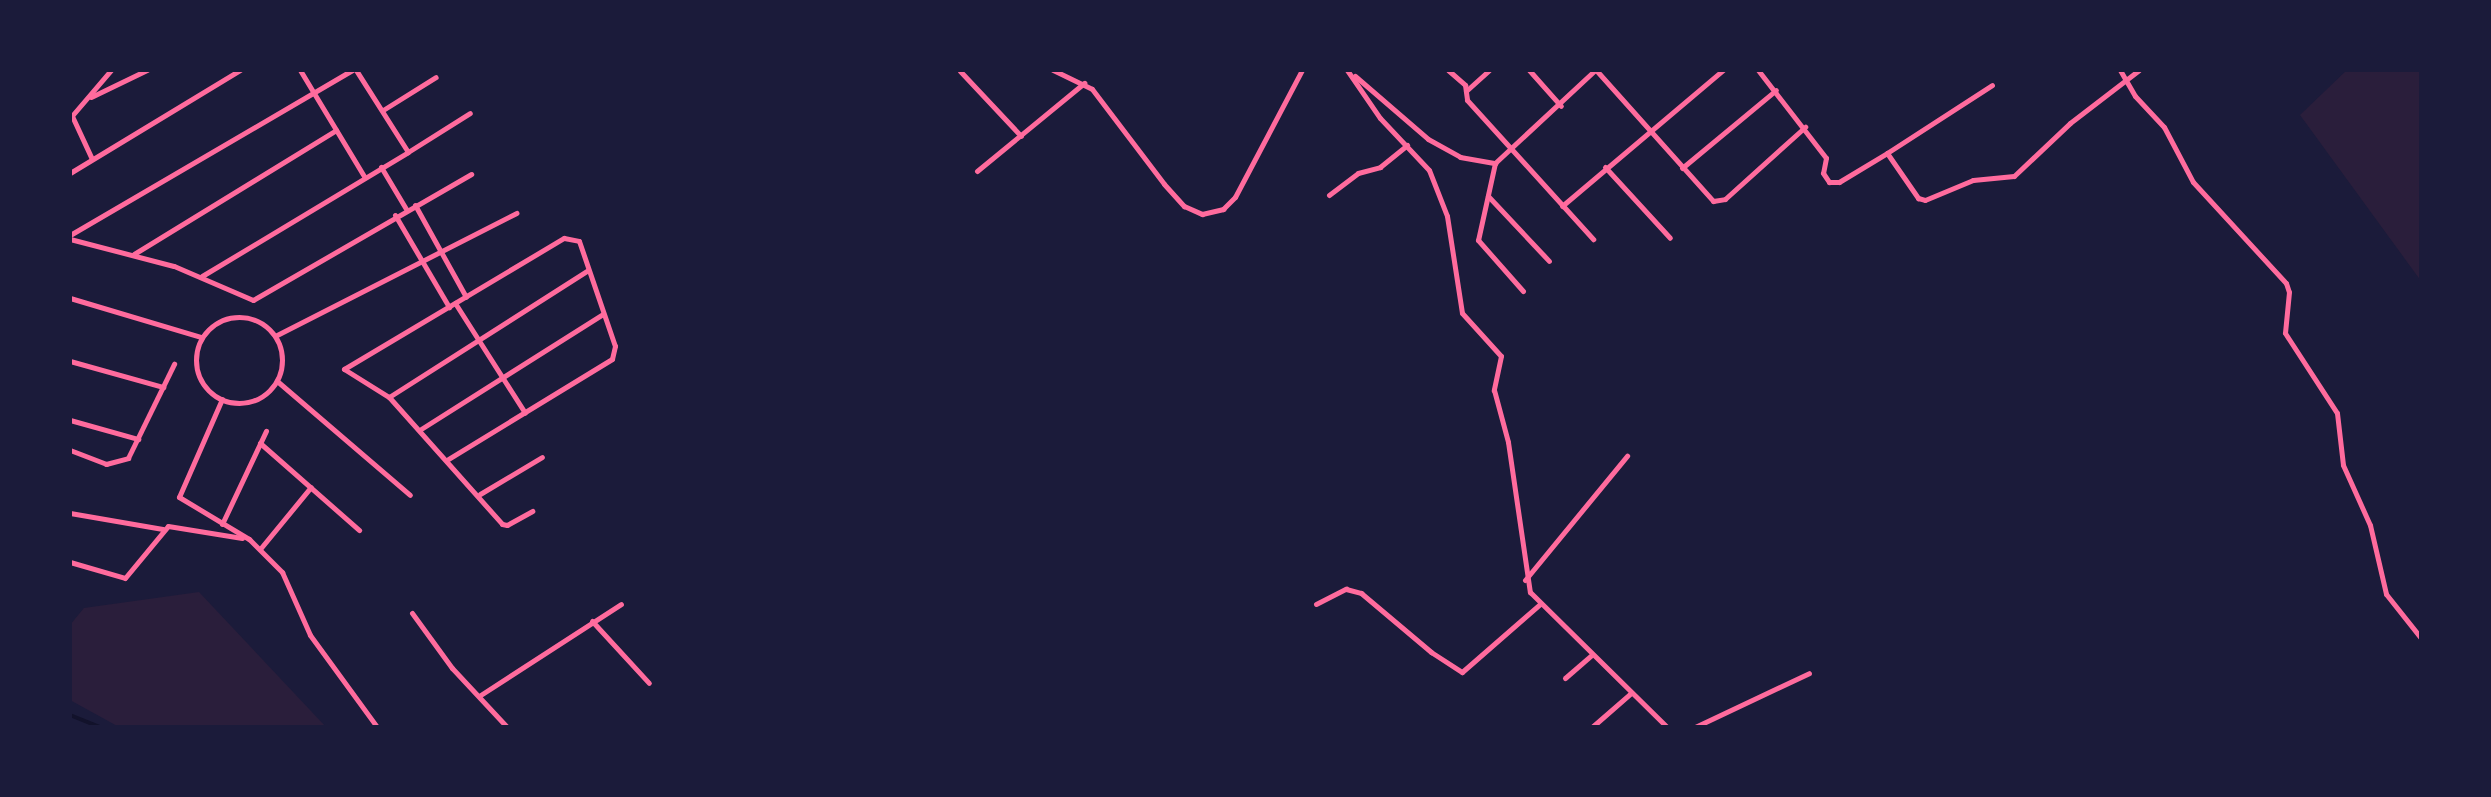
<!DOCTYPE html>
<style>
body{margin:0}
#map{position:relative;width:2491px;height:797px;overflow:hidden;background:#1b1b3a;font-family:"Space Grotesk",sans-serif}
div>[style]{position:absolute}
.green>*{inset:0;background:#2a1e3b}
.stream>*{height:4px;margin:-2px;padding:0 2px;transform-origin:2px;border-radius:2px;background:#12122b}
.minor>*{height:5px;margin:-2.5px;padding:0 2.5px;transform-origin:2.5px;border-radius:2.5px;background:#ff6b9d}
.minor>.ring{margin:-2.5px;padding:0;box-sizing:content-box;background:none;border:5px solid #ff6b9d;border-radius:50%}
span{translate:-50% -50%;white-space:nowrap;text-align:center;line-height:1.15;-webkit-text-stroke:8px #1b1b3a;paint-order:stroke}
.frame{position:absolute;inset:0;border:72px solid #1b1b3a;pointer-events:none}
</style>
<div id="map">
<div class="green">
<div style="clip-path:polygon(2347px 70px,2421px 70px,2421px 281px,2300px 115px)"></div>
<div style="clip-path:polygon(199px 592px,326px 727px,119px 727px,70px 700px,70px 625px,84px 608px)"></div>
</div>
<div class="stream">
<div style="left:70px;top:715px;width:31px;rotate:22deg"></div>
</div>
<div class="minor">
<div style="left:300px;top:70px;width:124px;rotate:58.9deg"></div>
<div style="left:1053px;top:70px;width:43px;rotate:26deg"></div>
<div style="left:1092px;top:89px;width:119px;rotate:52.8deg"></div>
<div style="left:1164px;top:184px;width:30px;rotate:48deg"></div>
<div style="left:1184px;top:206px;width:20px;rotate:24deg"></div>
<div style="left:1202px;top:214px;width:22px;rotate:-13deg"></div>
<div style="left:1223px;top:209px;width:17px;rotate:-45deg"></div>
<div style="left:1235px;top:197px;width:144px;rotate:-62.2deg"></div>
<div style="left:1347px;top:70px;width:58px;rotate:55.5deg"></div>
<div style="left:1380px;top:118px;width:71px;rotate:46.7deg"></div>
<div style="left:1429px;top:170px;width:49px;rotate:68.6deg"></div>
<div style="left:1447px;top:216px;width:98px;rotate:81.2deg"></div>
<div style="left:1462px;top:313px;width:58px;rotate:47.8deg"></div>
<div style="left:1501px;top:356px;width:35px;rotate:102deg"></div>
<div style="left:1494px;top:390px;width:54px;rotate:74.9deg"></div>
<div style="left:1508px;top:442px;width:152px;rotate:81.7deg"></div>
<div style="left:1530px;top:592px;width:192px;rotate:44.6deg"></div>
<div style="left:1448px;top:70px;width:23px;rotate:41deg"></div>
<div style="left:1465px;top:85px;width:15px;rotate:82deg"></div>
<div style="left:1467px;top:100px;width:188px;rotate:47.8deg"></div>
<div style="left:1529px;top:70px;width:48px;rotate:48.4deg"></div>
<div style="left:1596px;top:70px;width:176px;rotate:48.2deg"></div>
<div style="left:1713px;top:201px;width:12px;rotate:-9deg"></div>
<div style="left:1725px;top:199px;width:108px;rotate:-42deg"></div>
<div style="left:1758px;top:70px;width:111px;rotate:52.3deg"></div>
<div style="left:1826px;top:158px;width:15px;rotate:101deg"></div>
<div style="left:1823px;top:173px;width:11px;rotate:56deg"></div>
<div style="left:1829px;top:182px;width:10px"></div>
<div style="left:1839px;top:182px;width:56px;rotate:-31.1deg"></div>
<div style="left:1887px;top:153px;width:55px;rotate:55.4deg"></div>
<div style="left:1918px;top:198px;width:7px;rotate:16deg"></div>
<div style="left:1925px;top:200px;width:52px;rotate:-22.6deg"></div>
<div style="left:1973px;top:180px;width:41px;rotate:-5.6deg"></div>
<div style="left:2014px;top:176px;width:77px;rotate:-43.4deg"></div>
<div style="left:2070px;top:123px;width:87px;rotate:-37.5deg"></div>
<div style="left:2120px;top:70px;width:30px;rotate:60deg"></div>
<div style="left:2135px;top:96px;width:42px;rotate:46.9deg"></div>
<div style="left:2164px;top:127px;width:62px;rotate:62.2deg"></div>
<div style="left:2193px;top:182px;width:137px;rotate:47.4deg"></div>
<div style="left:2286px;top:283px;width:9px;rotate:72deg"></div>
<div style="left:2289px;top:292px;width:41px;rotate:95.6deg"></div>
<div style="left:2285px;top:333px;width:95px;rotate:57deg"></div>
<div style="left:2337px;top:413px;width:52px;rotate:83.4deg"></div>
<div style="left:2343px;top:465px;width:66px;rotate:65.8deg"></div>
<div style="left:2370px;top:525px;width:71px;rotate:76.9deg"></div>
<div style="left:2386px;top:594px;width:56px;rotate:51.5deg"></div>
<div style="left:960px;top:71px;width:89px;rotate:46.8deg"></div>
<div style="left:1355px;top:76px;width:96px;rotate:40.8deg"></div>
<div style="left:1428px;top:139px;width:37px;rotate:29deg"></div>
<div style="left:1460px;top:157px;width:36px;rotate:10deg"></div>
<div style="left:1495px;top:163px;width:137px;rotate:-42.9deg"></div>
<div style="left:1466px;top:91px;width:31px;rotate:-42deg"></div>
<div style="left:91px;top:97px;width:62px;rotate:-25.7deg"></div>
<div style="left:383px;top:110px;width:62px;rotate:-31.9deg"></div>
<div style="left:72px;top:116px;width:47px;rotate:65.1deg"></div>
<div style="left:70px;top:118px;width:63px;rotate:-49.5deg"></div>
<div style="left:408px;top:152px;width:73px;rotate:-32.2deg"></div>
<div style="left:1887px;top:153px;width:125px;rotate:-32.9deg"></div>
<div style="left:1495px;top:163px;width:79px;rotate:102.4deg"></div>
<div style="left:1478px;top:240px;width:68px;rotate:48.6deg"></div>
<div style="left:381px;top:167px;width:49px;rotate:59.2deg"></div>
<div style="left:1605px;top:167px;width:96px;rotate:47.5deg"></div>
<div style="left:1682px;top:168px;width:122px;rotate:-39.7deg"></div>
<div style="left:977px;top:171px;width:139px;rotate:-39.4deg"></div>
<div style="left:70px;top:173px;width:199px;rotate:-31.2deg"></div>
<div style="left:1329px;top:195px;width:36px;rotate:-37deg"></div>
<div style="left:1358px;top:173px;width:23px;rotate:-15deg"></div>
<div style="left:1380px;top:167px;width:35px;rotate:-39deg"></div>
<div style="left:1488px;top:196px;width:89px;rotate:46.8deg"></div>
<div style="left:415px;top:205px;width:105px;rotate:61deg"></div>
<div style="left:1562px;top:206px;width:211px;rotate:-40.2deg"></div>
<div style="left:395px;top:215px;width:107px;rotate:59.6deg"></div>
<div style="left:70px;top:235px;width:327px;rotate:-30.3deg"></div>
<div style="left:70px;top:239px;width:107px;rotate:14.6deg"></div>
<div style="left:174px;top:266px;width:86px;rotate:23.3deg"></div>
<div style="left:253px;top:300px;width:252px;rotate:-30deg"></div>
<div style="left:134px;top:254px;width:237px;rotate:-31.5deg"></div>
<div style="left:202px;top:276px;width:240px;rotate:-31deg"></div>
<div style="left:408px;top:152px;width:97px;rotate:-122.4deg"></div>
<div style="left:70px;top:298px;width:137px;rotate:16.6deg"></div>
<div style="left:455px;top:303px;width:130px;rotate:57.5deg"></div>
<div class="ring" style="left:196px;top:317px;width:81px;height:81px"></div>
<div style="left:275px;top:336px;width:271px;rotate:-27deg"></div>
<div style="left:70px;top:361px;width:97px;rotate:15.6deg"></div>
<div style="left:344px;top:369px;width:256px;rotate:-30.8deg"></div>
<div style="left:564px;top:238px;width:15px;rotate:11deg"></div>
<div style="left:579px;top:241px;width:111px;rotate:71.1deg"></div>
<div style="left:615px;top:346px;width:13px;rotate:103deg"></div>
<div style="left:612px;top:359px;width:192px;rotate:148.6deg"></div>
<div style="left:344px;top:369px;width:53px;rotate:31.9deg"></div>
<div style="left:389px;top:397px;width:170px;rotate:48.3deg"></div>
<div style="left:502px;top:524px;width:5px;rotate:11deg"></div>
<div style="left:507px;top:525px;width:29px;rotate:-29deg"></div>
<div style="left:277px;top:381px;width:175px;rotate:40.6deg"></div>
<div style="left:389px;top:397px;width:236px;rotate:-32.5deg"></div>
<div style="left:222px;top:399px;width:107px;rotate:113.7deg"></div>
<div style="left:179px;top:497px;width:82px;rotate:31deg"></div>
<div style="left:249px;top:539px;width:47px;rotate:45deg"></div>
<div style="left:282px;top:572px;width:69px;rotate:66deg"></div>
<div style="left:310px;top:635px;width:114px;rotate:53.9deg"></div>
<div style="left:70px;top:420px;width:71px;rotate:15.6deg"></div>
<div style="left:421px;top:429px;width:215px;rotate:-32.3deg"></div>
<div style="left:260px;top:443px;width:132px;rotate:41.3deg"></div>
<div style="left:70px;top:450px;width:39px;rotate:21deg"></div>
<div style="left:106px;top:464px;width:23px;rotate:-15deg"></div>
<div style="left:128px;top:458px;width:105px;rotate:-63.9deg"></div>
<div style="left:480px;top:494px;width:72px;rotate:-30.8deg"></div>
<div style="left:70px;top:513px;width:94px;rotate:9.8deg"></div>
<div style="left:222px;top:524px;width:103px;rotate:-64.7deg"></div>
<div style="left:260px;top:549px;width:80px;rotate:-50.6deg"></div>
<div style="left:70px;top:562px;width:57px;rotate:16.2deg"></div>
<div style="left:125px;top:578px;width:67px;rotate:-50.4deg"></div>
<div style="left:168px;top:526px;width:75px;rotate:9.2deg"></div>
<div style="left:1525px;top:580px;width:161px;rotate:-50.6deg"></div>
<div style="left:1316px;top:604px;width:34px;rotate:-27deg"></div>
<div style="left:1346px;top:589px;width:16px;rotate:15deg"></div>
<div style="left:1361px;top:593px;width:92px;rotate:40.1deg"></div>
<div style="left:1431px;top:652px;width:37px;rotate:33deg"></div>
<div style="left:1462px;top:672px;width:103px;rotate:-41.1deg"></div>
<div style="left:412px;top:613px;width:68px;rotate:54deg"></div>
<div style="left:452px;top:668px;width:81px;rotate:47deg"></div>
<div style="left:592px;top:621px;width:84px;rotate:47.4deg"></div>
<div style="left:1565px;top:678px;width:35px;rotate:-41deg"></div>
<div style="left:479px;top:696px;width:169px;rotate:-32.9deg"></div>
<div style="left:1592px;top:727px;width:52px;rotate:-41.1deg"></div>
<div style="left:1695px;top:727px;width:126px;rotate:-25.3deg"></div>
</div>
<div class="frame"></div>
</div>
